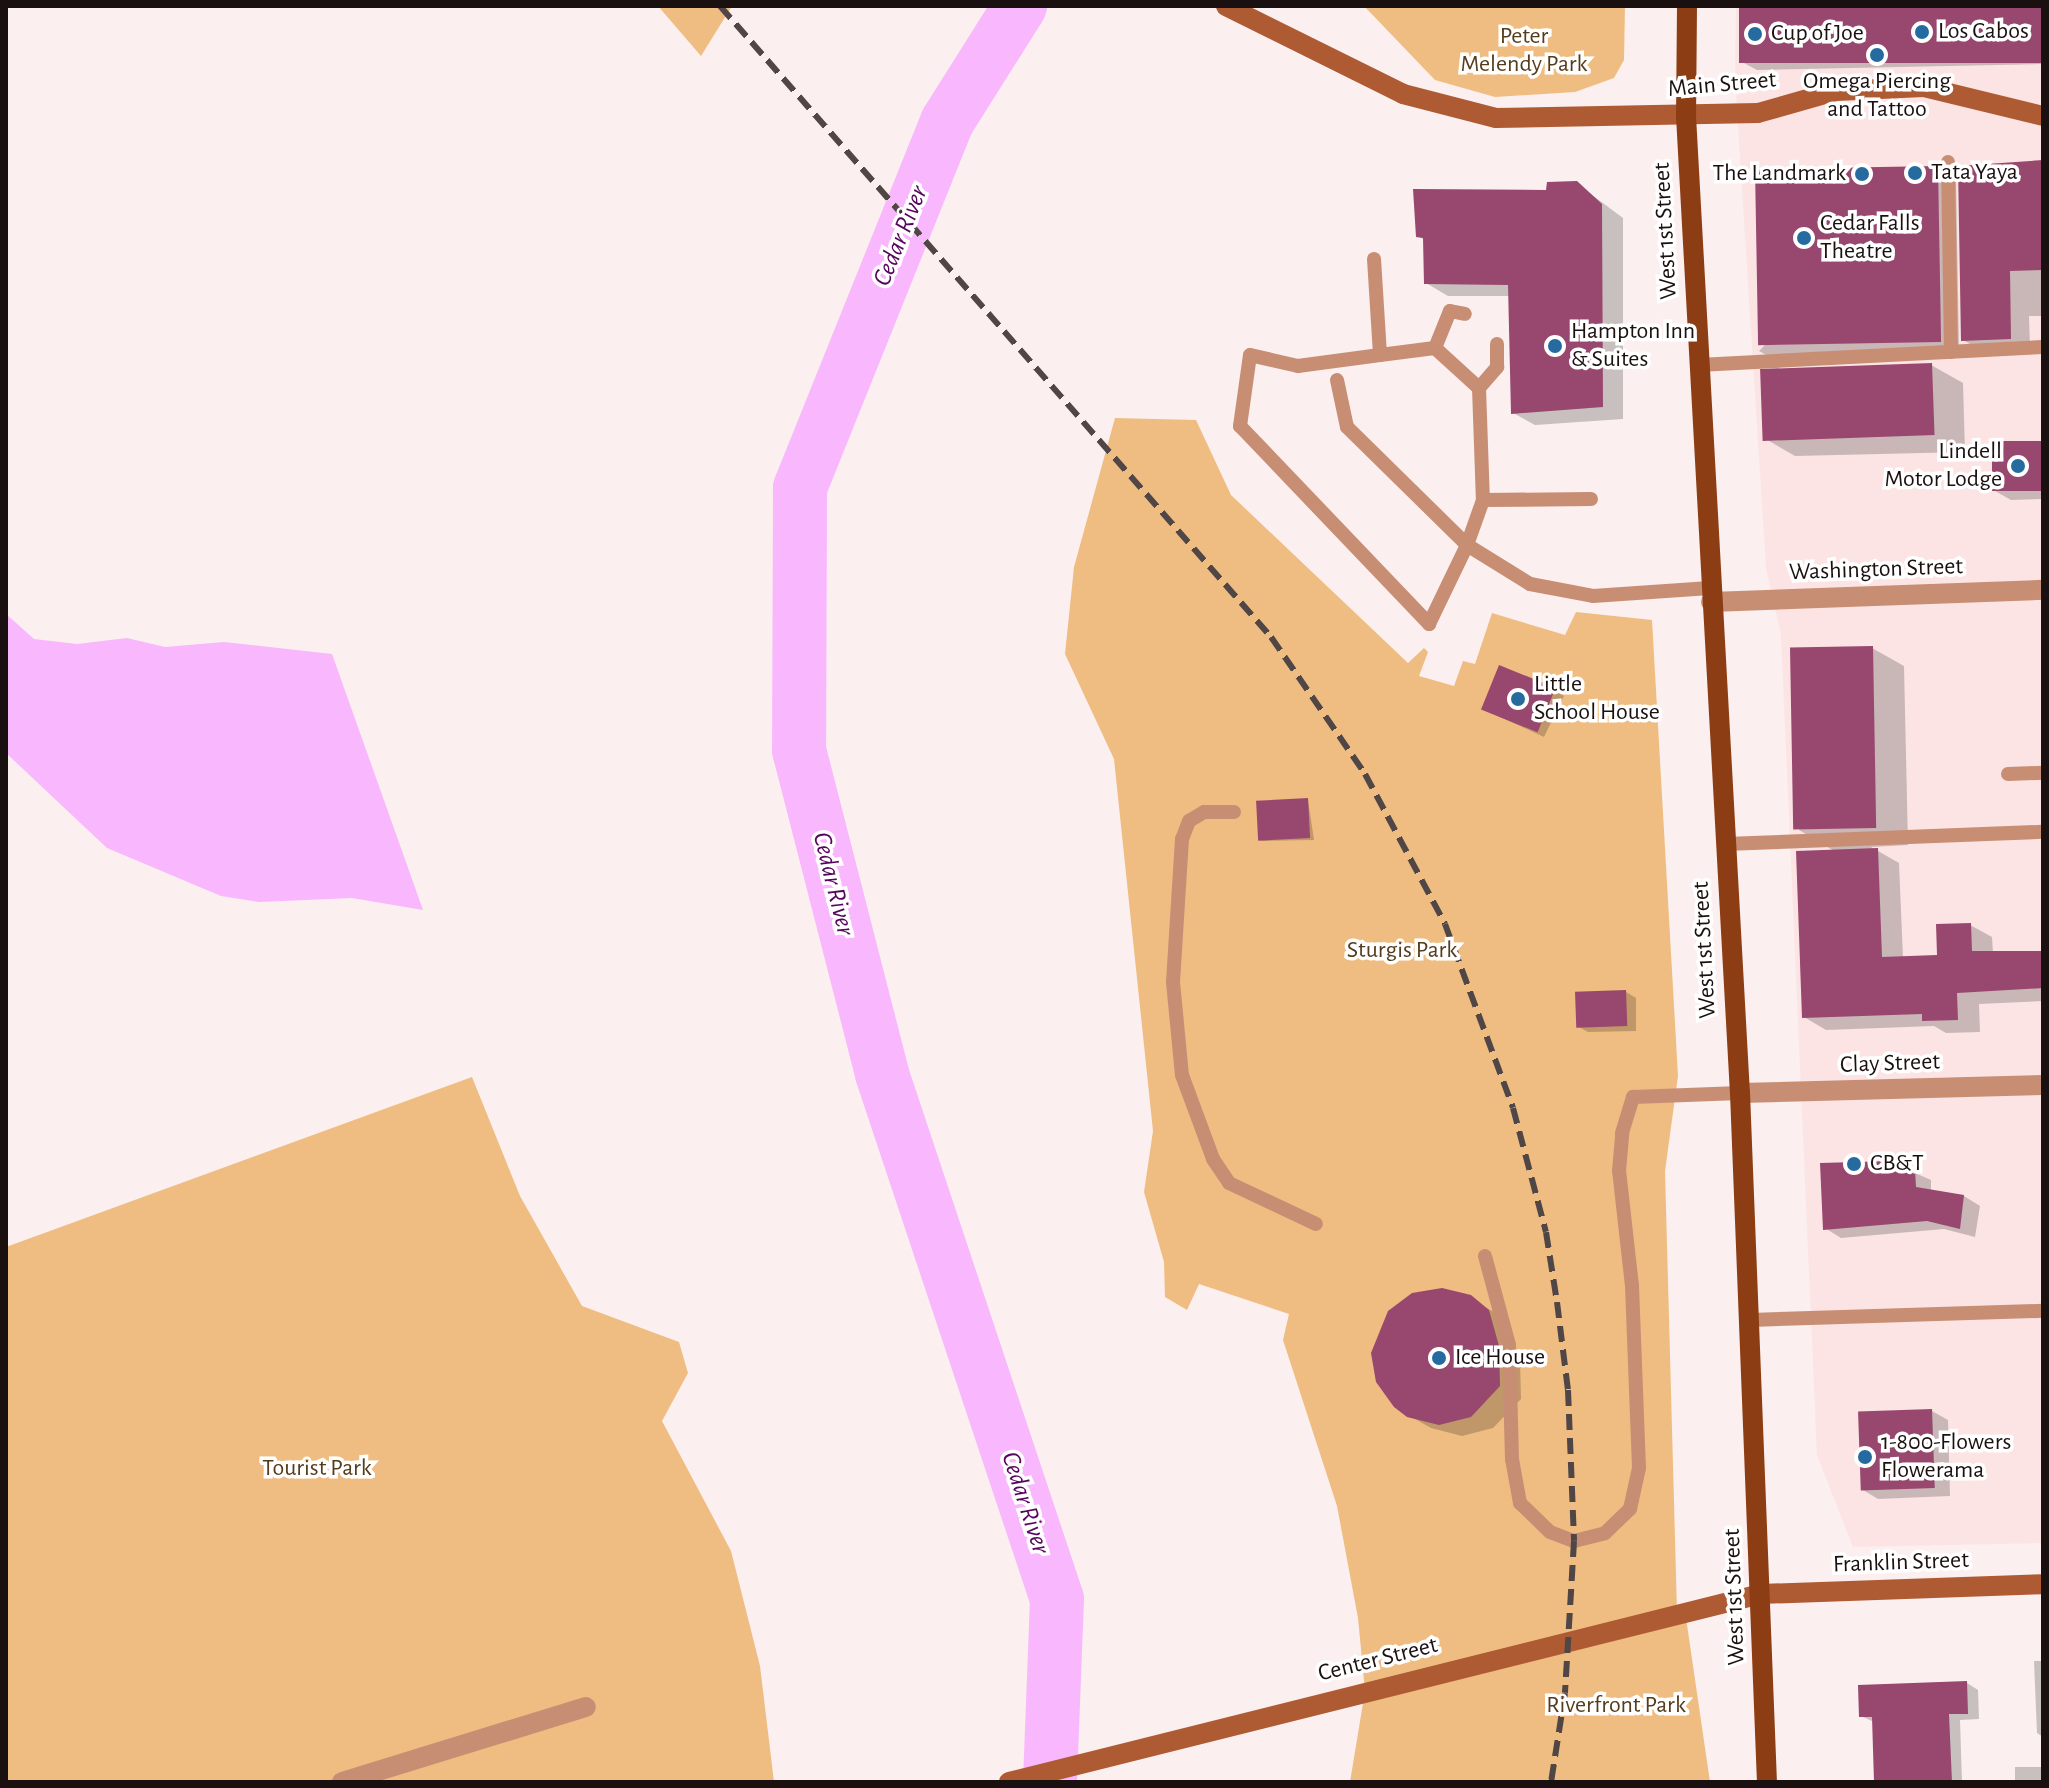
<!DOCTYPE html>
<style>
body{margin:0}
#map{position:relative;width:2049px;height:1788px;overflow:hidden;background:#fbefef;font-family:"Alegreya Sans",sans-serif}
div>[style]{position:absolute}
.built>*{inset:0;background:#fce4e4}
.green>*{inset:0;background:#efbd82}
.water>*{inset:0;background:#f9b7fd}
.shadow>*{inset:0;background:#0003;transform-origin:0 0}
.river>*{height:54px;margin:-27px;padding:0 27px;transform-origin:27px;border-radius:27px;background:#f9b7fd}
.building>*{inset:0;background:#98476e;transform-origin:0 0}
.lane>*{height:14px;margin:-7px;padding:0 7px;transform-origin:7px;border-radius:7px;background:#c88e74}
.street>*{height:20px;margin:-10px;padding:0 10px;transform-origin:10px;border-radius:10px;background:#c88e74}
.secondary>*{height:20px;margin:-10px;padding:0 10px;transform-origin:10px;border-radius:10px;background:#ae5b34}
.primary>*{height:20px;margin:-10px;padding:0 10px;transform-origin:10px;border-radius:10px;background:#8d3d13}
.rail>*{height:6px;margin-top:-3px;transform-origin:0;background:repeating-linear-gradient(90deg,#504646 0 16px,transparent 0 24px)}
.dots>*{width:22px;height:22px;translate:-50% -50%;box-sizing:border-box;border:4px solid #fff;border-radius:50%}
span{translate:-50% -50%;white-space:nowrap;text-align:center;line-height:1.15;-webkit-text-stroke:7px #fff;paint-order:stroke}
.poi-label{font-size:24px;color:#1a1010}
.left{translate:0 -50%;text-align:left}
.right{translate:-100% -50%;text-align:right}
.park-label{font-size:24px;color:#553c1b}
.street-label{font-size:24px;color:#1a1010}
.water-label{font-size:26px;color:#57065d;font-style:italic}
.frame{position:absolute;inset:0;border:8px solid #1a1010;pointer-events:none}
</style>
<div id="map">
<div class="built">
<div style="clip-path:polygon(1736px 6px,2043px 6px,2043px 1543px,1853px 1547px,1817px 1455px,1781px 635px,1766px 568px,1735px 78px)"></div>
</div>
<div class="green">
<div style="clip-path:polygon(658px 6px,732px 6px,701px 56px)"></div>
<div style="clip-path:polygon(1364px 6px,1625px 6px,1624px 60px,1614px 78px,1575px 92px,1495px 97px,1435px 80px)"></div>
<div style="clip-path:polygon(1115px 418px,1196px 420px,1231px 495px,1408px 663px,1424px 648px,1428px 652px,1419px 676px,1454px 686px,1463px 661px,1475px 664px,1492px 613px,1565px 635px,1576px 612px,1652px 620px,1678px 1076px,1665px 1171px,1677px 1612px,1685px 1611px,1710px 1782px,1350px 1782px,1365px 1691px,1358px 1618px,1337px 1506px,1283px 1340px,1289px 1314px,1199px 1284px,1187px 1310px,1165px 1297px,1164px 1262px,1144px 1192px,1153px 1131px,1114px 759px,1065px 654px,1074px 567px)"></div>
<div style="clip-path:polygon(472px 1077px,520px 1196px,582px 1306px,679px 1342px,688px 1373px,662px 1421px,731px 1551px,760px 1666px,774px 1782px,6px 1782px,6px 1247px)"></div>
</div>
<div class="water">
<div style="clip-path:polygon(6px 614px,34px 639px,77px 644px,127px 638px,165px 647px,224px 642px,332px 654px,423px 910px,352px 898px,259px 902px,221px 896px,107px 848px,6px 753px)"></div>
</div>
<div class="shadow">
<div style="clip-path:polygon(1741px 6px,2043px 6px,2043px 64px,1757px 70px,1742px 62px)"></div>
<div style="clip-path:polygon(2043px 163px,2043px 316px,2029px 316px,2030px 348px,1982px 351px,1963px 340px)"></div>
<div style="clip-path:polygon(1938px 168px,1956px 179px,1959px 352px,1777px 361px,1759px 351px)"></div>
<div style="clip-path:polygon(1576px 183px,1623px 218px,1623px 419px,1535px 425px,1513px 413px,1510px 296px,1448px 296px,1426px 283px,1425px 240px,1418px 236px)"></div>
<div style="clip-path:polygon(1931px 365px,1963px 383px,1965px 452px,1795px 456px,1764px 438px)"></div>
<div style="clip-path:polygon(2043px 443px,2043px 499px,2011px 500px,1995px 491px)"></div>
<div style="clip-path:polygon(1872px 648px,1904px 666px,1908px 845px,1871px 847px,1899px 863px,1903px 958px,1939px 957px,1970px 925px,1992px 937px,1993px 953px,2043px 951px,2043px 1001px,1979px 1004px,1980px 1032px,1946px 1033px,1934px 1026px,1826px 1030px,1804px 1017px,1836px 852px,1799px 830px)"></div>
<div style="clip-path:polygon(1554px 690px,1564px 696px,1544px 737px,1496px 715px)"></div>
<div style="clip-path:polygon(1308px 800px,1314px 840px,1261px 841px)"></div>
<div style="clip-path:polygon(1626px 992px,1636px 998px,1636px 1031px,1588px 1032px,1577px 1026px)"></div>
<div style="clip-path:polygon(1892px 1163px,1931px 1180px,1931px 1192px,1964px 1196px,1980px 1206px,1975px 1237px,1944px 1229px,1841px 1238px,1825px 1228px,1823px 1165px)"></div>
<div style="clip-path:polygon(1483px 1306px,1505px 1318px,1520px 1360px,1521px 1399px,1493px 1428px,1462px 1436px,1431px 1428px,1408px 1415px)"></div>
<div style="clip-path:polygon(1932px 1411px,1948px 1420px,1950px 1496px,1878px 1499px,1863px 1490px)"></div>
<div style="clip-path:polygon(2034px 1661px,2043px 1661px,2043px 1737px,2037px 1733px)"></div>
<div style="clip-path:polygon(1967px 1683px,1978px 1690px,1979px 1719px,1960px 1720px,1962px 1782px,1876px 1782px,1874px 1722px,1861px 1716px)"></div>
<div style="left:2043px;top:1767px;width:15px;height:28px;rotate:90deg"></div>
</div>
<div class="river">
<div style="left:1020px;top:6px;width:137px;rotate:122.2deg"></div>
<div style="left:947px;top:122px;width:394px;rotate:111.9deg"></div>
<div style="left:800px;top:488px;width:262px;rotate:90.2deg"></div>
<div style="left:799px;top:750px;width:334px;rotate:75.6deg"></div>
<div style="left:882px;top:1074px;width:553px;rotate:71.57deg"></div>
<div style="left:1057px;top:1599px;width:183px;rotate:92.2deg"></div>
</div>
<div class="building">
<div style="left:1739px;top:6px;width:304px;height:57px"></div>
<div style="clip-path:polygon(2043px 160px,2043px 270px,2010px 271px,2011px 339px,1961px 341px,1958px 166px)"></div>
<div style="left:1938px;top:166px;width:176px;height:183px;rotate:89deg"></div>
<div style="clip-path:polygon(1577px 181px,1602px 204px,1603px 407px,1511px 414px,1508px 285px,1424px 284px,1423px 238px,1416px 237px,1413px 189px,1546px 190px,1547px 182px)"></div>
<div style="left:1932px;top:363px;width:72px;height:172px;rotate:88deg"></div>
<div style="left:2043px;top:441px;width:50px;height:51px;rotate:90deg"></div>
<div style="left:1873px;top:646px;width:182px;height:83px;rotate:89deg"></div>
<div style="left:1499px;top:665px;width:61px;height:48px;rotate:22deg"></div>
<div style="left:1308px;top:798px;width:40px;height:52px;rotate:87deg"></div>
<div style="clip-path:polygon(1878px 848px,1882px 957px,1937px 955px,1936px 924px,1971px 923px,1972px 951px,2043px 951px,2043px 988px,1957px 993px,1958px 1020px,1922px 1021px,1922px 1014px,1802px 1018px,1796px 851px)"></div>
<div style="left:1626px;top:990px;width:36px;height:51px;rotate:88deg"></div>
<div style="clip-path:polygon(1892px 1161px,1891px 1169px,1915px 1169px,1916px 1187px,1964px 1195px,1960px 1229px,1927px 1221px,1823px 1230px,1820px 1163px)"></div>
<div style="clip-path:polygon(1442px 1288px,1471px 1295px,1489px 1310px,1499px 1346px,1500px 1386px,1471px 1417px,1439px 1425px,1407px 1417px,1394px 1407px,1376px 1382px,1371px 1353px,1388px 1311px,1412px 1293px)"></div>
<div style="left:1932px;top:1409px;width:79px;height:74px;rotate:88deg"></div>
<div style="clip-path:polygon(1967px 1681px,1968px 1714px,1949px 1714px,1952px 1782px,1874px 1782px,1872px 1717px,1859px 1717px,1858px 1685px)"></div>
</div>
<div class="lane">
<div style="left:1948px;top:162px;width:190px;rotate:89.1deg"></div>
<div style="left:1374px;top:259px;width:96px;rotate:86.4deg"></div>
<div style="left:1380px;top:355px;width:55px;rotate:-7.3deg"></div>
<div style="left:1435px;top:348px;width:59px;rotate:42.3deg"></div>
<div style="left:1479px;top:388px;width:112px;rotate:88deg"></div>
<div style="left:1435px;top:348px;width:40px;rotate:-68deg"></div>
<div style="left:1450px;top:311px;width:15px;rotate:11deg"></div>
<div style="left:1380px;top:355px;width:83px;rotate:172.4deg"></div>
<div style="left:1298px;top:366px;width:49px;rotate:-167.1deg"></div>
<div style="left:1250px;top:355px;width:72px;rotate:98deg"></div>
<div style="left:1240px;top:426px;width:274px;rotate:46.3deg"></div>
<div style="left:1429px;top:624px;width:88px;rotate:-64.3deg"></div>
<div style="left:1467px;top:545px;width:48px;rotate:-70.4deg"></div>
<div style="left:1483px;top:500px;width:108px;rotate:-0.5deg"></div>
<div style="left:1699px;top:365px;width:344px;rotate:-3deg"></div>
<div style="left:1337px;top:380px;width:48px;rotate:78deg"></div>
<div style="left:1347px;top:427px;width:168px;rotate:44.5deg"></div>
<div style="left:1467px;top:545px;width:74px;rotate:31.8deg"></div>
<div style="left:1530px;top:584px;width:64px;rotate:10.8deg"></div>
<div style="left:1593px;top:596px;width:117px;rotate:-3.9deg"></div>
<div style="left:1479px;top:388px;width:28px;rotate:-49deg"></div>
<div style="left:1497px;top:367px;width:23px;rotate:-90deg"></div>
<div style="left:2008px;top:774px;width:35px;rotate:-2deg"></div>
<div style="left:1234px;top:812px;width:30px;rotate:180deg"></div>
<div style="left:1204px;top:812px;width:17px;rotate:149deg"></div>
<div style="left:1189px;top:821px;width:19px;rotate:111deg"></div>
<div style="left:1182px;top:839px;width:143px;rotate:93.6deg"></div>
<div style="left:1173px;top:982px;width:93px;rotate:84.5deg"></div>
<div style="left:1182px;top:1075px;width:90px;rotate:69.7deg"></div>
<div style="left:1213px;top:1159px;width:29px;rotate:56deg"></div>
<div style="left:1229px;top:1183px;width:96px;rotate:25.2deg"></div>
<div style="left:1725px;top:844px;width:318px;rotate:-2.2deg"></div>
<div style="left:1485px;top:1256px;width:92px;rotate:74.9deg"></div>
<div style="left:1509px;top:1345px;width:114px;rotate:88.5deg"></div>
<div style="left:1512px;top:1459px;width:45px;rotate:79.7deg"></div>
<div style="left:1520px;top:1503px;width:42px;rotate:44deg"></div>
<div style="left:1550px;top:1532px;width:26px;rotate:21deg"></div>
<div style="left:1574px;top:1541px;width:32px;rotate:-14deg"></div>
<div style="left:1605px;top:1533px;width:35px;rotate:-44deg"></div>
<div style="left:1630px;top:1509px;width:42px;rotate:-77.6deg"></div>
<div style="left:1639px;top:1468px;width:182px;rotate:-92.2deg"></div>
<div style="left:1632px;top:1286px;width:116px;rotate:-96.4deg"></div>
<div style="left:1619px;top:1171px;width:38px;rotate:-85deg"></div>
<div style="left:1622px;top:1133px;width:38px;rotate:-73deg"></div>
<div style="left:1633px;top:1097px;width:107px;rotate:-2.1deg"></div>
<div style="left:1750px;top:1320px;width:293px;rotate:-1.8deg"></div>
</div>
<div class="street">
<div style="left:1711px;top:602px;width:332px;rotate:-2.1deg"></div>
<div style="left:1740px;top:1093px;width:303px;rotate:-1.5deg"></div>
<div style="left:342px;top:1782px;width:255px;rotate:-17.1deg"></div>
</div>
<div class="secondary">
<div style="left:1226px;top:6px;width:198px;rotate:26.4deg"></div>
<div style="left:1403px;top:94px;width:96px;rotate:14.5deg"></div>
<div style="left:1496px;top:118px;width:262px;rotate:-1.1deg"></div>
<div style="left:1758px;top:113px;width:81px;rotate:-15.8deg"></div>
<div style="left:1836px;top:91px;width:88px;rotate:-2.6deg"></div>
<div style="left:1924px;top:87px;width:122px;rotate:13.7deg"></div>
<div style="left:1009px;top:1782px;width:775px;rotate:-14.04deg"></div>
<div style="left:1761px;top:1594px;width:282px;rotate:-2deg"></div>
</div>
<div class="primary">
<div style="left:1687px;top:6px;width:110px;rotate:90.5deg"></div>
<div style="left:1686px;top:116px;width:978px;rotate:86.84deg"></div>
<div style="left:1740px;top:1093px;width:690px;rotate:87.76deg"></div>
</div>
<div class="rail">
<div style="left:720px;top:6px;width:838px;rotate:48.87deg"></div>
<div style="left:1271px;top:637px;width:166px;rotate:55.5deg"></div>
<div style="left:1365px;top:774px;width:170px;rotate:61.9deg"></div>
<div style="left:1445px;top:924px;width:196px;rotate:69.7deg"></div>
<div style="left:1513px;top:1108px;width:128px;rotate:75.1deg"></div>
<div style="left:1546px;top:1232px;width:71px;rotate:81.1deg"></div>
<div style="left:1557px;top:1302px;width:89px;rotate:82.9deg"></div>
<div style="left:1568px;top:1390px;width:151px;rotate:87.7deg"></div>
<div style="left:1574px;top:1541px;width:152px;rotate:93.4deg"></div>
<div style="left:1565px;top:1693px;width:90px;rotate:98.9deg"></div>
</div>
<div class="dots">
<div style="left:1922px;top:32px;background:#266ba0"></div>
<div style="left:1755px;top:34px;background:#266ba0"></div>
<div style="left:1877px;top:55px;background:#266ba0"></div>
<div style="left:1915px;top:173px;background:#266ba0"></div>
<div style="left:1862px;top:174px;background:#266ba0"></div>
<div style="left:1804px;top:238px;background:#266ba0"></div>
<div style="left:1555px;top:346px;background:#266ba0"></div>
<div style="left:2018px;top:466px;background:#266ba0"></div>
<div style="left:1518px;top:699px;background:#266ba0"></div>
<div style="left:1854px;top:1164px;background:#266ba0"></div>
<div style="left:1439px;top:1358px;background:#266ba0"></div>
<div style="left:1865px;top:1457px;background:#266ba0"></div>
</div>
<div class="poi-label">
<span class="left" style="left:1938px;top:32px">Los Cabos</span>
<span class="left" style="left:1771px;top:34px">Cup of Joe</span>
<span style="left:1877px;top:96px">Omega Piercing<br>and Tattoo</span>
<span class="left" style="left:1931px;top:173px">Tata Yaya</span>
<span class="right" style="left:1846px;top:174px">The Landmark</span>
<span class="left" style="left:1820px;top:238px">Cedar Falls<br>Theatre</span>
<span class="left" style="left:1571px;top:346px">Hampton Inn<br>&amp; Suites</span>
<span class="right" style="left:2002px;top:466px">Lindell<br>Motor Lodge</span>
<span class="left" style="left:1534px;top:699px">Little<br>School House</span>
<span class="left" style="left:1870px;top:1164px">CB&amp;T</span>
<span class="left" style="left:1455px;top:1358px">Ice House</span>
<span class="left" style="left:1881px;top:1457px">1-800-Flowers<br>Flowerama</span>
</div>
<div class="park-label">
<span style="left:1524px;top:51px">Peter<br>Melendy Park</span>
<span style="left:1402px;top:951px">Sturgis Park</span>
<span style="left:317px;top:1469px">Tourist Park</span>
<span style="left:1616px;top:1706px">Riverfront Park</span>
</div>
<div class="street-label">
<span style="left:1722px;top:85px;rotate:-5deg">Main Street</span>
<span style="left:1666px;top:231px;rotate:-93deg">West 1st Street</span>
<span style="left:1876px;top:570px;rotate:-2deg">Washington Street</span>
<span style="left:1705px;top:950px;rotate:-93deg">West 1st Street</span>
<span style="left:1890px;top:1064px;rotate:-2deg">Clay Street</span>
<span style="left:1901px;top:1563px;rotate:-2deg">Franklin Street</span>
<span style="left:1735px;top:1597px;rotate:-92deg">West 1st Street</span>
<span style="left:1378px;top:1660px;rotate:-14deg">Center Street</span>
</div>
<div class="water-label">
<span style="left:901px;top:236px;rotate:-68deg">Cedar River</span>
<span style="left:833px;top:884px;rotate:76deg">Cedar River</span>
<span style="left:1025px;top:1503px;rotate:72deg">Cedar River</span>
</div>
<div class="frame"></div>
</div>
